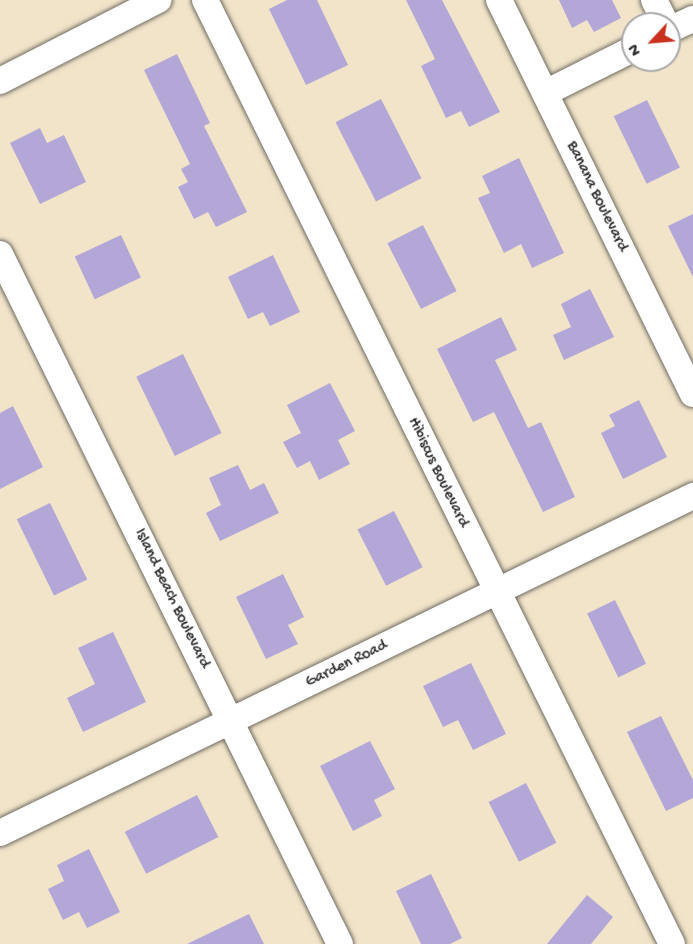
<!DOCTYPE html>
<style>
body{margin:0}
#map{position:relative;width:693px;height:944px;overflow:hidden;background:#f1e4c9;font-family:"Gochi Hand",sans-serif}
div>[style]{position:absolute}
.building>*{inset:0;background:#b2a7d7;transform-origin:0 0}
.roads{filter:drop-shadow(0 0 2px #706c62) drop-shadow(0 0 2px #706c62)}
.minor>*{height:26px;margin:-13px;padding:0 13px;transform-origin:13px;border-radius:13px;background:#fff}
span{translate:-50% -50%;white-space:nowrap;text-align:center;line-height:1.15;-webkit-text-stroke:6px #fff;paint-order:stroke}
.street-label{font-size:16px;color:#2b2b2b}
.north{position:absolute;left:621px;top:12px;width:60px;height:60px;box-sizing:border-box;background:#fff;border:2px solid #aaa;border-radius:50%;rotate:244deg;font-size:16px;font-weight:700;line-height:24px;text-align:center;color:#2b2b2b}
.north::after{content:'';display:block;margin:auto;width:21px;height:27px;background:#c8321e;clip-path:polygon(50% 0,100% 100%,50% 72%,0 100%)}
</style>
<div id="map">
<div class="building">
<div style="clip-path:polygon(287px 0,317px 0,348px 65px,306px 85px,269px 9px)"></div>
<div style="clip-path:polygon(406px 0,442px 0,500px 112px,469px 127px,461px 111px,446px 118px,421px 66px,435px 59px)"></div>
<div style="clip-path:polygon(559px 0,612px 0,621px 18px,594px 32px,587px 20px,572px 28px)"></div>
<div style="clip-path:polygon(177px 54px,210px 123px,204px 126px,247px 212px,216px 227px,208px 212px,194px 219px,178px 187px,188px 182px,181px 169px,190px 164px,144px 70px)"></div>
<div style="left:381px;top:99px;width:89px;height:51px;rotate:63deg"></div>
<div style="left:647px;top:100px;width:75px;height:37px;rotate:64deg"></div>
<div style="clip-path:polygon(40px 128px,47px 143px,64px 135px,86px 182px,40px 204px,10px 143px)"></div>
<div style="clip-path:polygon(519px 158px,564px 253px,532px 268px,521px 244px,504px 253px,478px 198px,490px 193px,482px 176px)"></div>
<div style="clip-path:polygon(693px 214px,693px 277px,668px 226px)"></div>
<div style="left:423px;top:225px;width:74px;height:40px;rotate:63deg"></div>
<div style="left:121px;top:235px;width:47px;height:51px;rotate:65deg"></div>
<div style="clip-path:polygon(273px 255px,300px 312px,270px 326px,263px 312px,248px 319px,228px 277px)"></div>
<div style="clip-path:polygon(590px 289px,614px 337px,564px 360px,553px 335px,571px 327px,561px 304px)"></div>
<div style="clip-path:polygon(501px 317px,517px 350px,495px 360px,528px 428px,541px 422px,575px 497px,543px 512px,494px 412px,473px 422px,437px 349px)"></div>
<div style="left:183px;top:354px;width:88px;height:52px;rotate:64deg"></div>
<div style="clip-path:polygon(330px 383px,355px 431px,338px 440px,350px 464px,319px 480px,310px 461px,297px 468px,283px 442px,301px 433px,287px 405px)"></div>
<div style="clip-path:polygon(639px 400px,667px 457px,623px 479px,601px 433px,615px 426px,609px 415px)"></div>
<div style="clip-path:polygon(13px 406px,43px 467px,0 489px,0 413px)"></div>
<div style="clip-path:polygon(238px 465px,250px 490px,264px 483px,279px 513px,220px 541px,206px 513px,221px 505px,209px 478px)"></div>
<div style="left:50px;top:503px;width:85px;height:37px;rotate:64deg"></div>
<div style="left:394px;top:511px;width:63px;height:41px;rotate:63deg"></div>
<div style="clip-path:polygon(283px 574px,304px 617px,288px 625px,298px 644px,266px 659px,236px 597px)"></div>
<div style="left:615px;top:600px;width:71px;height:31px;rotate:64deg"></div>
<div style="clip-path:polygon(113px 632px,146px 702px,83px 732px,67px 698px,95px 684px,78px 648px)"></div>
<div style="clip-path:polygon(471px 663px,506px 734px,473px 750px,458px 720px,443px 727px,423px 686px)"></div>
<div style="clip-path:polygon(661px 716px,693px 780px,693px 798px,666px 811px,627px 732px)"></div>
<div style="clip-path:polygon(370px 741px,395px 789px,374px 800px,382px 816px,353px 831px,320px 766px)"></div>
<div style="left:526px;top:783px;width:67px;height:42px;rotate:63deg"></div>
<div style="left:197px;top:795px;width:47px;height:81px;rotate:63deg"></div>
<div style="clip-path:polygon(89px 849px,120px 912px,87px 928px,79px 912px,63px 920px,48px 889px,64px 881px,57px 865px)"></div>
<div style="clip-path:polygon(431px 874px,462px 938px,450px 944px,421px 944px,396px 891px)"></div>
<div style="clip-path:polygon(587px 895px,613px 917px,591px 944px,547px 944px)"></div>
<div style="clip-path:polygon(249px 914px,264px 944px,187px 944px)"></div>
</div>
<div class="roads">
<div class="minor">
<div style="left:205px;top:0;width:1053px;rotate:63.68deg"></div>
<div style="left:499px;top:0;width:439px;rotate:63.8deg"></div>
<div style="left:654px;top:0;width:27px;rotate:63deg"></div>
<div style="left:669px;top:30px;width:26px;rotate:-25deg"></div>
<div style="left:0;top:81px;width:178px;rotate:-27.1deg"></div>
<div style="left:545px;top:93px;width:98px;rotate:-26.6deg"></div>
<div style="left:0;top:254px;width:769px;rotate:63.77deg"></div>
<div style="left:0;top:833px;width:771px;rotate:-25.93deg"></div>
</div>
</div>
<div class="street-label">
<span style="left:596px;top:197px;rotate:64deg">Banana Boulevard</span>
<span style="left:437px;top:473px;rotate:64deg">Hibiscus Boulevard</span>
<span style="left:171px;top:599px;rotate:64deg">Island Beach Boulevard</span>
<span style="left:347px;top:665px;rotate:-26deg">Garden Road</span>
</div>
<div class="north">N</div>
</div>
